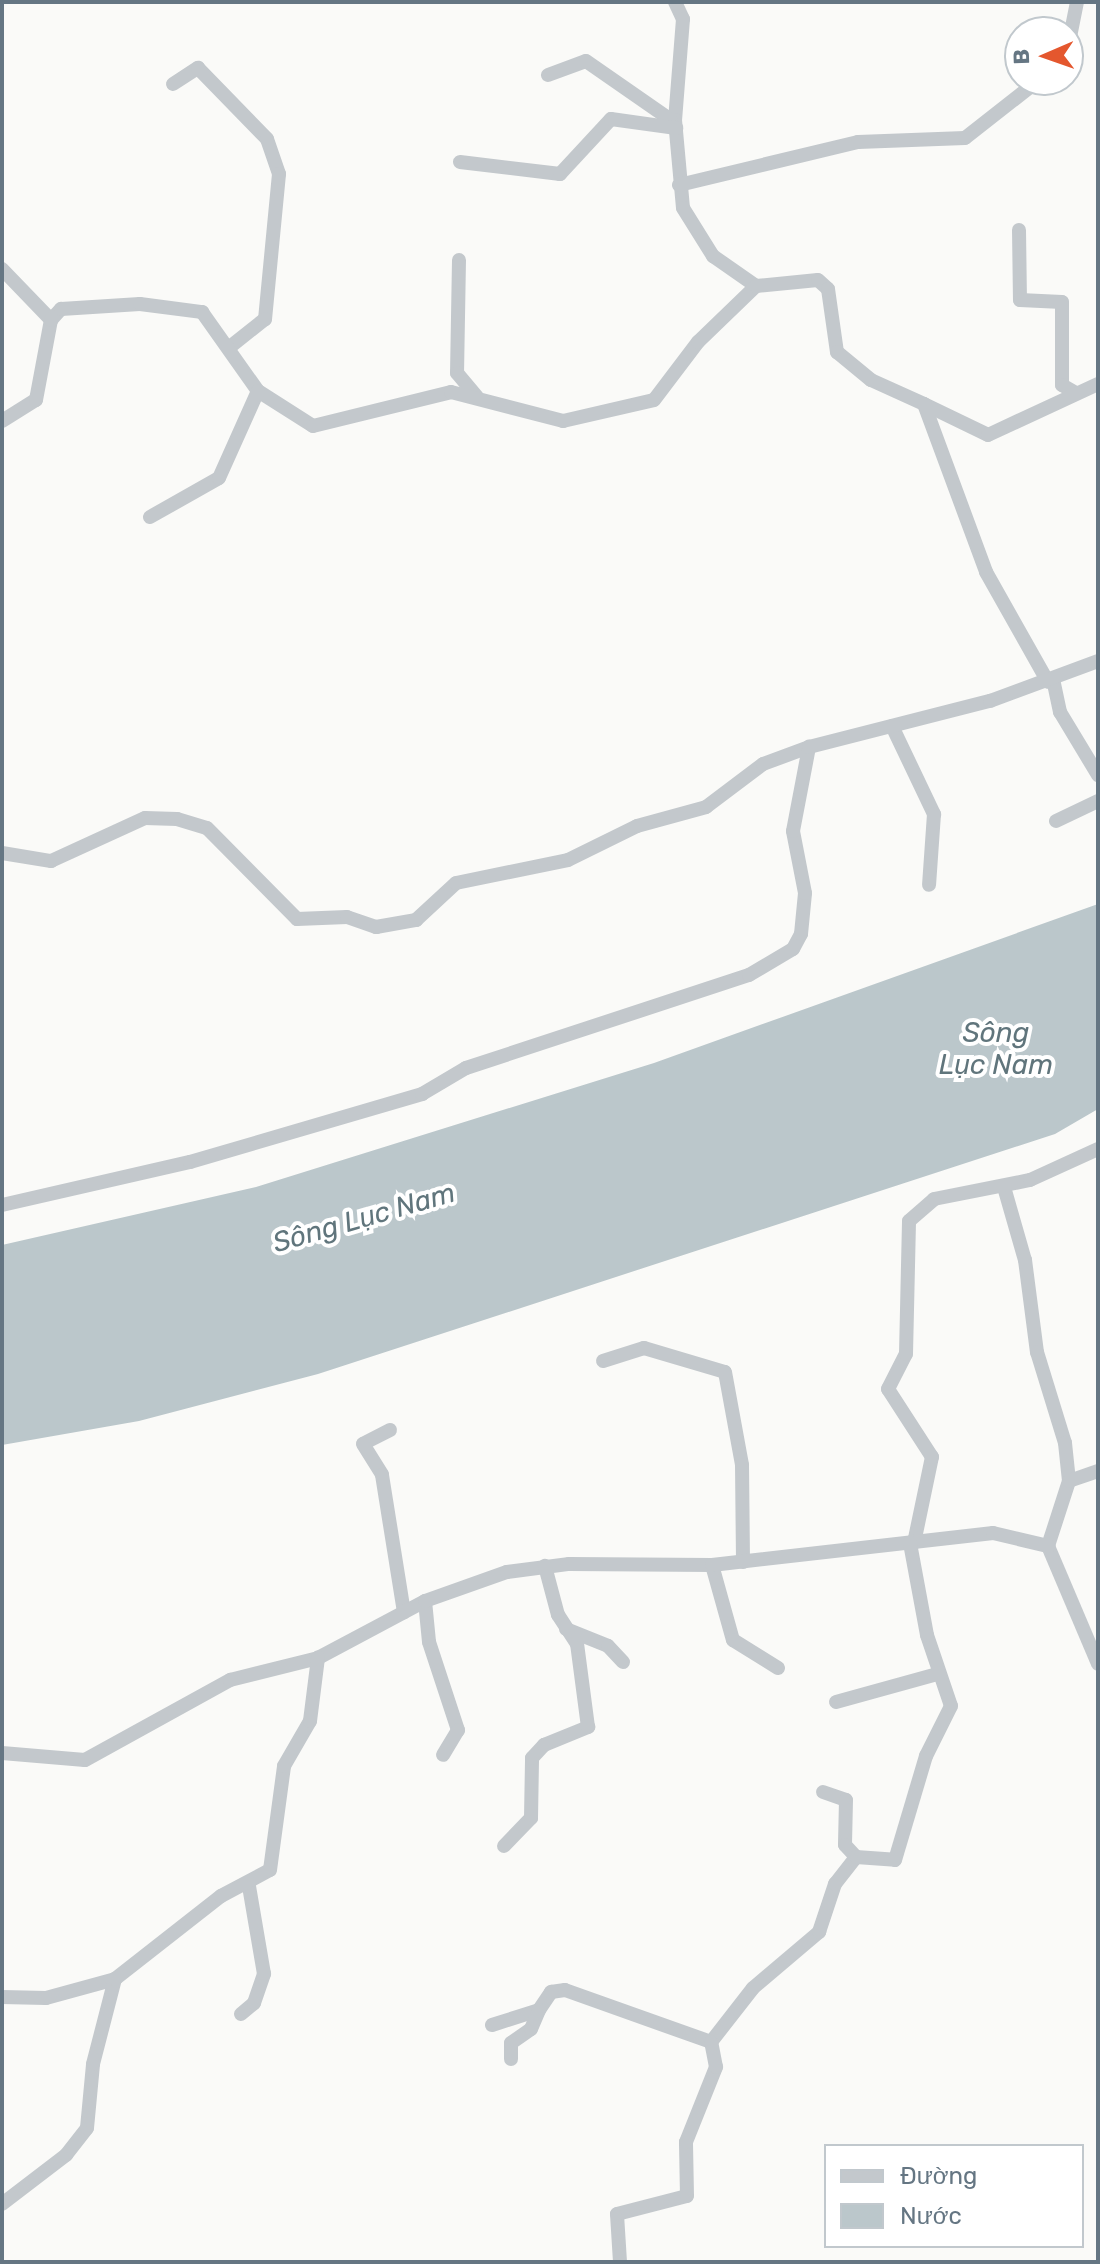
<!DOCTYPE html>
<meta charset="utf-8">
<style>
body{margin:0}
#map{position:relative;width:1100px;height:2264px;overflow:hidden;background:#fafaf8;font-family:Rubik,sans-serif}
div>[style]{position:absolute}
.water>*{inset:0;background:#bbc7cb}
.minor>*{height:14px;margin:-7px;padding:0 7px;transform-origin:7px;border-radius:7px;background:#c3c8cc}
span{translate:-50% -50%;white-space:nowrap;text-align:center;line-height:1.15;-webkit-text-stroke:8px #fff;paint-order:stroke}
.water-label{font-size:28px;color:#60757c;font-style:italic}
.frame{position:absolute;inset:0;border:4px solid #657683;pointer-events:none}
.legend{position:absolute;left:824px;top:2144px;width:260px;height:104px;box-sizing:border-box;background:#fff;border:2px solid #c1c8cd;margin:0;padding:10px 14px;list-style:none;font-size:24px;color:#657683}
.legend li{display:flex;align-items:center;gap:16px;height:40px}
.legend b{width:40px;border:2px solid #c1c8cd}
.north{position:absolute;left:1004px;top:16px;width:80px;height:80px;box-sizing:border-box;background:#fff;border:2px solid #c1c8cd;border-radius:50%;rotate:268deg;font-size:22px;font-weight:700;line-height:32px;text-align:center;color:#657683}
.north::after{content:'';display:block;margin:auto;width:28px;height:36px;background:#e4572e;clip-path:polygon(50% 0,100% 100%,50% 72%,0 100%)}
</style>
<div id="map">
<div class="water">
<div style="clip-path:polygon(1098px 904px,1098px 1109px,1055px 1134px,318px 1374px,139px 1421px,2px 1445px,2px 1245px,256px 1187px,654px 1063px)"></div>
</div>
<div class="minor">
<div style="left:675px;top:2px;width:19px;rotate:65deg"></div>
<div style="left:683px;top:19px;width:101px;rotate:94.5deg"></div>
<div style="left:675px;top:120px;width:88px;rotate:84.8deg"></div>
<div style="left:683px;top:208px;width:57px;rotate:58deg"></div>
<div style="left:713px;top:256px;width:52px;rotate:34.9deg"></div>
<div style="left:1068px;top:47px;width:46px;rotate:-78.7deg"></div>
<div style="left:548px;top:75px;width:40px;rotate:-20.2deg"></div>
<div style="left:586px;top:61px;width:103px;rotate:34.8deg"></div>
<div style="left:173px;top:84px;width:30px;rotate:-33deg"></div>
<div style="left:198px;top:68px;width:99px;rotate:45.8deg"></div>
<div style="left:267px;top:139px;width:37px;rotate:71deg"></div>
<div style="left:279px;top:174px;width:146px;rotate:95.5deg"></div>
<div style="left:265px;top:319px;width:43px;rotate:141.5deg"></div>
<div style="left:460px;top:162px;width:101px;rotate:6.8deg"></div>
<div style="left:560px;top:174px;width:75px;rotate:-47.2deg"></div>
<div style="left:611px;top:119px;width:66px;rotate:7.9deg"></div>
<div style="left:679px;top:185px;width:184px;rotate:-13.5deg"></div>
<div style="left:858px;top:142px;width:107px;rotate:-2.1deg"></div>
<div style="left:965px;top:138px;width:94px;rotate:-38.1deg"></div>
<div style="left:1019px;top:230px;width:70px;rotate:89.2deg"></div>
<div style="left:1020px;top:300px;width:42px;rotate:2.7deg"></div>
<div style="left:1062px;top:302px;width:83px;rotate:90deg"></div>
<div style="left:1062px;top:385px;width:16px;rotate:30deg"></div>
<div style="left:459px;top:260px;width:113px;rotate:91deg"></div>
<div style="left:457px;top:373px;width:31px;rotate:50deg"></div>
<div style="left:2px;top:269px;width:71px;rotate:46.1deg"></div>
<div style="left:924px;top:404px;width:71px;rotate:25.8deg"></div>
<div style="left:988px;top:435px;width:121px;rotate:-24.9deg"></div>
<div style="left:2px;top:421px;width:40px;rotate:-32deg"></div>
<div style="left:36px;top:400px;width:81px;rotate:-79.4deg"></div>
<div style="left:51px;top:320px;width:15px;rotate:-48deg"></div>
<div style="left:61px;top:309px;width:79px;rotate:-3.6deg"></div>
<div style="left:140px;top:304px;width:63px;rotate:7.4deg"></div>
<div style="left:202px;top:312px;width:97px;rotate:54.7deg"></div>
<div style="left:258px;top:391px;width:65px;rotate:32.5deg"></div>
<div style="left:313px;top:426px;width:142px;rotate:-13.8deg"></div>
<div style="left:451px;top:392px;width:116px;rotate:14.5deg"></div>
<div style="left:563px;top:421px;width:93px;rotate:-13deg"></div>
<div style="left:654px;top:400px;width:73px;rotate:-52.8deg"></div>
<div style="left:698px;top:342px;width:81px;rotate:-44deg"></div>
<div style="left:756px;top:286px;width:62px;rotate:-5.5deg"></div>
<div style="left:818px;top:280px;width:13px;rotate:42deg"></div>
<div style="left:828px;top:289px;width:64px;rotate:81.9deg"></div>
<div style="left:837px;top:352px;width:44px;rotate:39.5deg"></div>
<div style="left:871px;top:380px;width:58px;rotate:24.4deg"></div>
<div style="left:924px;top:404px;width:179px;rotate:69.7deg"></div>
<div style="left:986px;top:572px;width:126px;rotate:60.6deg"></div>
<div style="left:150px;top:517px;width:79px;rotate:-29.5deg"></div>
<div style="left:219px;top:478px;width:95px;rotate:-65.9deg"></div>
<div style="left:1053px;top:679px;width:34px;rotate:78deg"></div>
<div style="left:1060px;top:712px;width:74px;rotate:58.9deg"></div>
<div style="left:892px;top:726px;width:98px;rotate:64.5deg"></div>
<div style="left:934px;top:814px;width:71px;rotate:94deg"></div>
<div style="left:1056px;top:821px;width:47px;rotate:-25.5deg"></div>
<div style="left:2px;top:853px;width:50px;rotate:9.3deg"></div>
<div style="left:51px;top:861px;width:103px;rotate:-24.6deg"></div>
<div style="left:145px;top:818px;width:32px;rotate:2deg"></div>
<div style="left:177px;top:819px;width:31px;rotate:17deg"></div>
<div style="left:207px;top:828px;width:128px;rotate:45.3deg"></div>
<div style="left:297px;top:919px;width:50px;rotate:-2.3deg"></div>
<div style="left:347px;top:917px;width:31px;rotate:19deg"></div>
<div style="left:376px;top:927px;width:41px;rotate:-9.9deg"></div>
<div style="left:416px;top:920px;width:54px;rotate:-42.8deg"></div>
<div style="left:456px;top:883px;width:114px;rotate:-11.6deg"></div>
<div style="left:568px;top:860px;width:77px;rotate:-26.2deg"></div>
<div style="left:637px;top:826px;width:72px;rotate:-15.4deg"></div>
<div style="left:706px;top:807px;width:71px;rotate:-37deg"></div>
<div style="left:763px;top:764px;width:49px;rotate:-20.3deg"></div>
<div style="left:1004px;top:1187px;width:76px;rotate:74deg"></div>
<div style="left:1025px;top:1260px;width:93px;rotate:82.6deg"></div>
<div style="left:1037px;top:1352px;width:95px;rotate:72.9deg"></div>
<div style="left:1065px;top:1443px;width:38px;rotate:84deg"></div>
<div style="left:1069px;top:1481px;width:68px;rotate:107.9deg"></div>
<div style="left:1048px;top:1546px;width:128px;rotate:67deg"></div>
<div style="left:2px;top:1205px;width:193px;rotate:-12.9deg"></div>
<div style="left:190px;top:1162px;width:242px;rotate:-16.3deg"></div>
<div style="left:422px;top:1094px;width:51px;rotate:-30.6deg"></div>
<div style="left:466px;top:1068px;width:298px;rotate:-18.2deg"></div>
<div style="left:749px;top:975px;width:51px;rotate:-30.6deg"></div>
<div style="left:793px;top:949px;width:17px;rotate:-62deg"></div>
<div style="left:801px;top:934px;width:41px;rotate:-84.4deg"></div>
<div style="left:805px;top:893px;width:63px;rotate:-101deg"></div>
<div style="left:793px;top:831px;width:86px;rotate:-79.2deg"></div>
<div style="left:809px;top:747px;width:187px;rotate:-14.3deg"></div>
<div style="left:990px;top:701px;width:115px;rotate:-20.3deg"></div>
<div style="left:603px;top:1361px;width:43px;rotate:-17.6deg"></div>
<div style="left:644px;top:1348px;width:84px;rotate:16.5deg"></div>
<div style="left:725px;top:1372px;width:95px;rotate:79.6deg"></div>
<div style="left:742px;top:1465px;width:97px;rotate:89.4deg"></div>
<div style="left:390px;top:1430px;width:30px;rotate:153deg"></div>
<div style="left:363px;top:1444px;width:36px;rotate:58deg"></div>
<div style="left:382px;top:1475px;width:139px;rotate:80.9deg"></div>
<div style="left:1069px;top:1481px;width:31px;rotate:-19deg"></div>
<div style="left:914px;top:1543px;width:88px;rotate:-78.2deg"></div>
<div style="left:932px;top:1457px;width:81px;rotate:-122.9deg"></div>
<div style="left:888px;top:1389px;width:39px;rotate:-63deg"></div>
<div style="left:906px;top:1354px;width:133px;rotate:-88.7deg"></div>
<div style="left:909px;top:1221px;width:33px;rotate:-41deg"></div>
<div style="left:934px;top:1199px;width:98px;rotate:-11.2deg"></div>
<div style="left:1030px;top:1180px;width:75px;rotate:-24.5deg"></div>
<div style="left:712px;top:1565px;width:78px;rotate:74.4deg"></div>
<div style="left:733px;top:1640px;width:53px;rotate:31.9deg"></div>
<div style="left:425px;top:1601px;width:41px;rotate:84.4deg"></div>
<div style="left:429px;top:1642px;width:93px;rotate:71.8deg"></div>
<div style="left:458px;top:1730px;width:29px;rotate:121deg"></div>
<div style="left:566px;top:1629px;width:45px;rotate:22deg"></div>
<div style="left:608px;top:1646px;width:22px;rotate:47deg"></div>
<div style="left:836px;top:1702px;width:106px;rotate:-15.4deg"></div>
<div style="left:2px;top:1753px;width:83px;rotate:4.8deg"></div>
<div style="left:85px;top:1760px;width:166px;rotate:-28.9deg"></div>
<div style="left:230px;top:1680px;width:91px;rotate:-14deg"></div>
<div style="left:318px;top:1658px;width:121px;rotate:-28deg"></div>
<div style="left:425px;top:1601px;width:87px;rotate:-19.5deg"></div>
<div style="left:507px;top:1572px;width:63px;rotate:-7.4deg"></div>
<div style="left:569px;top:1564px;width:143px;rotate:0.4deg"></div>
<div style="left:712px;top:1565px;width:283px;rotate:-6.5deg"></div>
<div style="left:993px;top:1533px;width:57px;rotate:13.3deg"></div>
<div style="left:823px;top:1792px;width:24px;rotate:19deg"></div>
<div style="left:846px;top:1800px;width:45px;rotate:91.3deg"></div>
<div style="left:845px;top:1845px;width:16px;rotate:47deg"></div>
<div style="left:504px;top:1846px;width:39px;rotate:-46deg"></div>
<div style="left:531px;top:1818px;width:60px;rotate:-89deg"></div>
<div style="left:532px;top:1758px;width:18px;rotate:-47deg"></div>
<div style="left:544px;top:1745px;width:48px;rotate:-22.2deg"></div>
<div style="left:588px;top:1727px;width:84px;rotate:-97.5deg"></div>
<div style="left:577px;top:1644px;width:35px;rotate:-123deg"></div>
<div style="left:558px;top:1615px;width:51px;rotate:-104.9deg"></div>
<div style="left:2px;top:1997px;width:44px;rotate:1.3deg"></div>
<div style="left:46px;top:1998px;width:72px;rotate:-15.4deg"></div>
<div style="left:241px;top:2014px;width:17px;rotate:-40deg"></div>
<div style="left:254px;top:2003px;width:31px;rotate:-71deg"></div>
<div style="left:264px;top:1974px;width:89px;rotate:-99.7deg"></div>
<div style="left:492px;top:2025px;width:49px;rotate:-17.7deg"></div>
<div style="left:539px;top:2010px;width:22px;rotate:-56deg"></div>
<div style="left:551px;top:1992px;width:14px;rotate:-8deg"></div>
<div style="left:565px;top:1990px;width:155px;rotate:19.6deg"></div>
<div style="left:711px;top:2042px;width:68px;rotate:-52.1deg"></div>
<div style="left:753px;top:1988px;width:87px;rotate:-40.3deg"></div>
<div style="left:819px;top:1932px;width:51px;rotate:-71.6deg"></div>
<div style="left:835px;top:1884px;width:34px;rotate:-52deg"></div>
<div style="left:856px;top:1857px;width:39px;rotate:4deg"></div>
<div style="left:895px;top:1860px;width:109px;rotate:-73.4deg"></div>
<div style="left:926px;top:1756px;width:56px;rotate:-63.4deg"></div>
<div style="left:951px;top:1706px;width:75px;rotate:-108.7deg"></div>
<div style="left:927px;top:1635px;width:94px;rotate:-100.5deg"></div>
<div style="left:511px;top:2059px;width:16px;rotate:-90deg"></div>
<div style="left:511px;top:2043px;width:24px;rotate:-35deg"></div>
<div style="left:531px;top:2029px;width:21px;rotate:-67deg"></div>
<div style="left:2px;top:2204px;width:81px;rotate:-37.4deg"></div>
<div style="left:66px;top:2155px;width:34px;rotate:-52deg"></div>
<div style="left:87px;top:2128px;width:64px;rotate:-84.6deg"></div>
<div style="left:93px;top:2064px;width:88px;rotate:-75.5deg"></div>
<div style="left:115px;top:1979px;width:135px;rotate:-38.1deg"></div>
<div style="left:221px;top:1896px;width:55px;rotate:-28deg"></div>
<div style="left:270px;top:1870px;width:105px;rotate:-82.3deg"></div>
<div style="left:284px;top:1766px;width:52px;rotate:-60deg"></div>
<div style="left:310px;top:1721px;width:64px;rotate:-82.8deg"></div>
<div style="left:620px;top:2262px;width:48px;rotate:-93.6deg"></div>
<div style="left:617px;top:2214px;width:72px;rotate:-14.4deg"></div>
<div style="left:687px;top:2196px;width:54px;rotate:-91.1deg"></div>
<div style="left:686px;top:2142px;width:81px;rotate:-68.2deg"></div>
<div style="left:716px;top:2067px;width:25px;rotate:-101deg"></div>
</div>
<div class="water-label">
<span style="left:996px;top:1049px">Sông<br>Lục Nam</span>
<span style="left:364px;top:1218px;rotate:-16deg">Sông Lục Nam</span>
</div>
<div class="frame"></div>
<ul class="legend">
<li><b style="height:10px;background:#c3c8cc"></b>Đường</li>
<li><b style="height:22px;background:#bbc7cb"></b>Nước</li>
</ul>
<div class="north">B</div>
</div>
